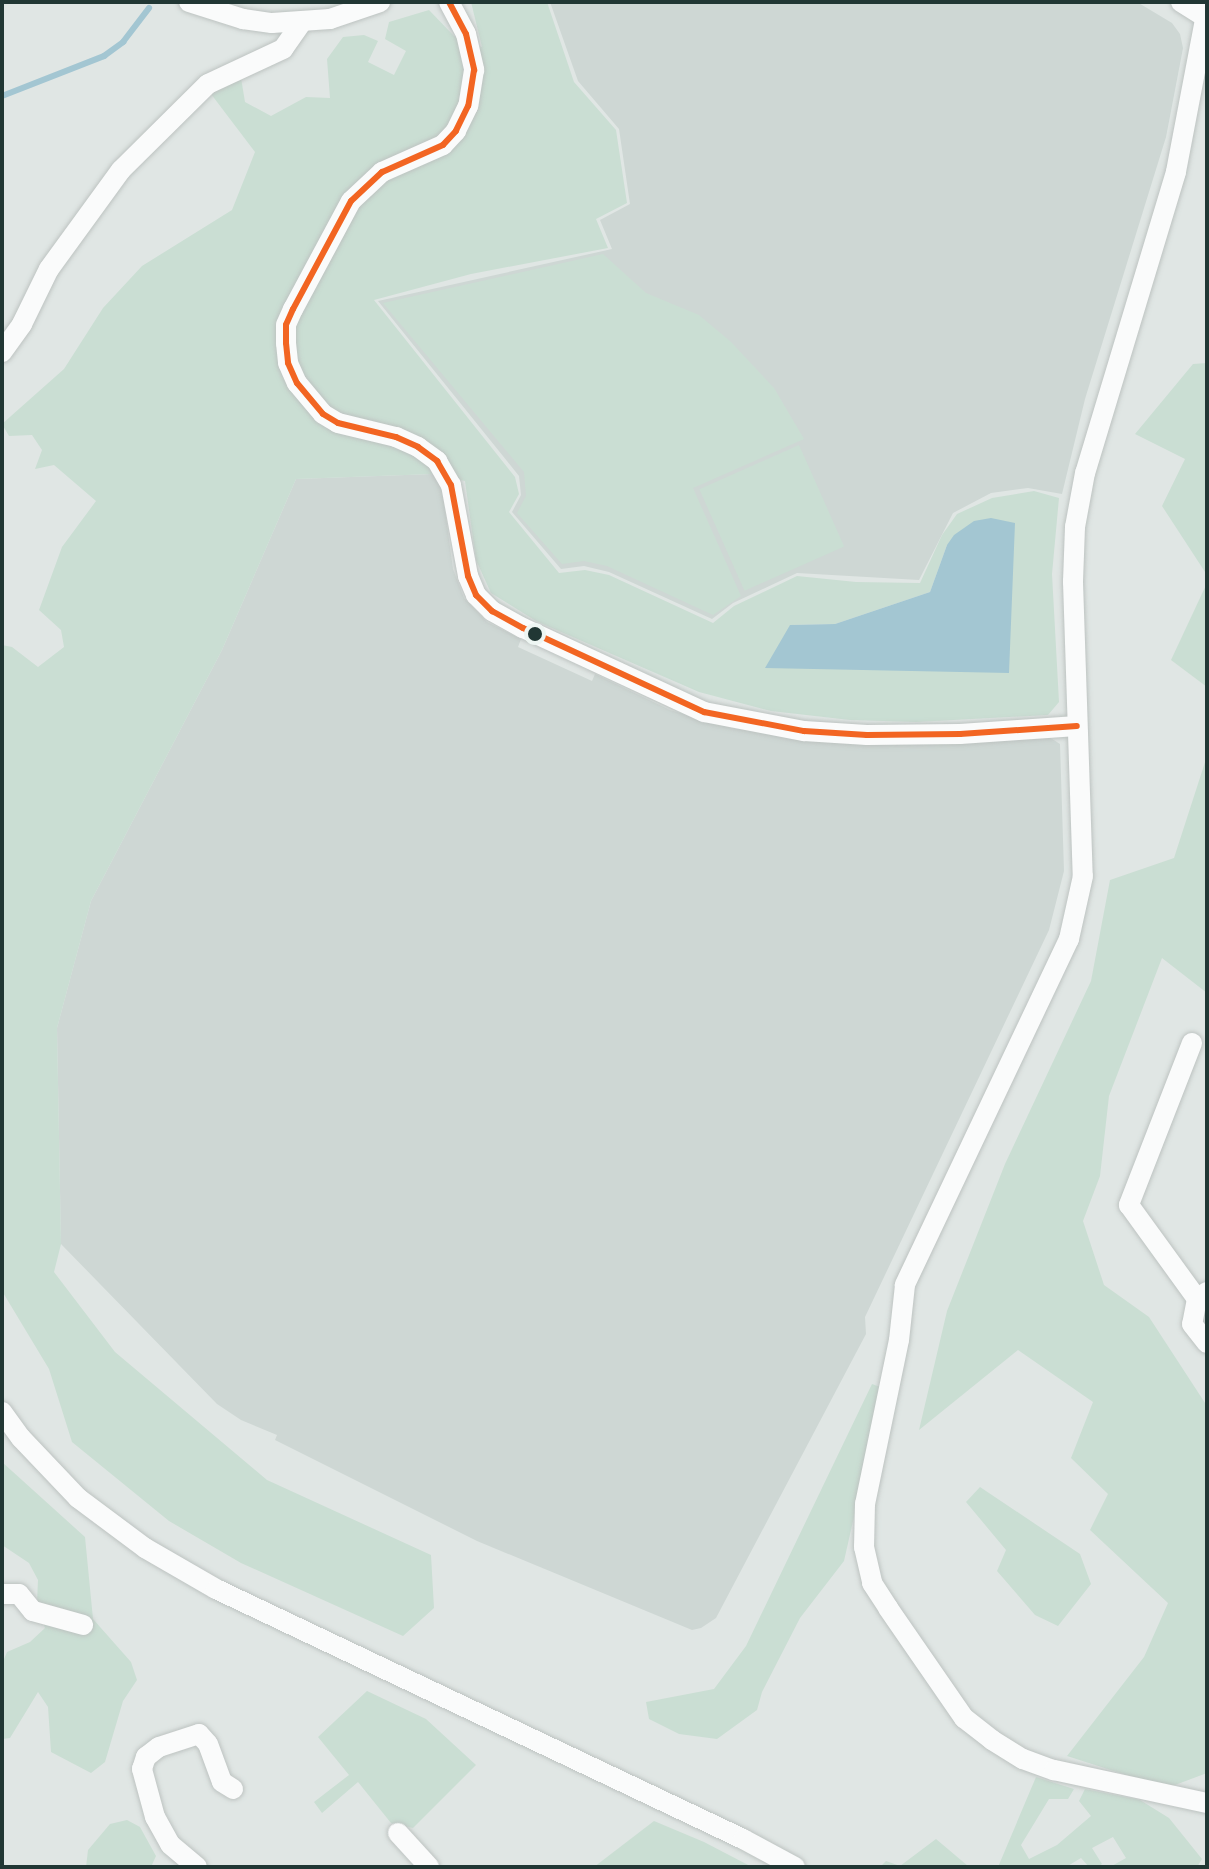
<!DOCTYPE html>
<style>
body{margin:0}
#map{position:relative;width:1209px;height:1869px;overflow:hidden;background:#e0e6e4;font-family:"Roboto Condensed",sans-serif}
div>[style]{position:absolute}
.built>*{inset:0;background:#ced7d4}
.green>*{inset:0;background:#caded3;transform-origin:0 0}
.water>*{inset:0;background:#a3c6d2}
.stream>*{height:6px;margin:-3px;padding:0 3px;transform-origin:3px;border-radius:3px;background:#a3c6d2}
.roads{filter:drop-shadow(0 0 2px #bdc3c1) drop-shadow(0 0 2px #bdc3c1)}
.minor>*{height:20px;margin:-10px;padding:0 10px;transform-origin:10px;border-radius:10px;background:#fafbfb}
.bus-1>*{height:6px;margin:-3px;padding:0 3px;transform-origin:3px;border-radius:3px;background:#f26522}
.dots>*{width:22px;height:22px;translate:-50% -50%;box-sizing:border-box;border:4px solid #eef6f3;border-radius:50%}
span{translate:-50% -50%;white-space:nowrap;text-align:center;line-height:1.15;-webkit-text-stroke:7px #eef6f3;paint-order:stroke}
.frame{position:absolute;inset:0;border:4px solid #213734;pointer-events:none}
</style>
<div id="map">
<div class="built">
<div style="clip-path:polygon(550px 2px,1137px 2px,1172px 23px,1180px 34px,1183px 48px,1166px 137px,1085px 399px,1062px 494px,1028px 488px,991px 493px,953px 513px,919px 580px,797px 573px,733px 603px,712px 619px,609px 572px,584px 566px,561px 569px,512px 512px,521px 495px,519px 476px,378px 301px,612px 249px,600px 220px,630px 204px,619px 129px,578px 81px)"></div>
<div style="clip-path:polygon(433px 474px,442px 488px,453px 569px,464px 598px,487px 622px,521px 639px,518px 647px,592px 681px,595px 674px,670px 710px,732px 728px,824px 742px,1049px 737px,1060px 744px,1064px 871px,1049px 930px,865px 1317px,866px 1334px,716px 1618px,701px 1628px,692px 1630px,477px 1541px,275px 1440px,277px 1435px,241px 1420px,217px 1404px,61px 1244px,57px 1028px,91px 901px,222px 650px,296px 479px)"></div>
</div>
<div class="green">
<div style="clip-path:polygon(evenodd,471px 2px,547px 2px,574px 82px,616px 130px,627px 203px,596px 219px,608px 248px,471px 274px,374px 300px,515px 477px,519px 494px,509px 512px,559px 573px,585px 570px,609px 575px,713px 623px,734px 606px,797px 576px,856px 582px,920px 583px,942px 535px,957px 514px,992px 498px,1034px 491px,1059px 498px,1052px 574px,1059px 702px,1048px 715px,916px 722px,850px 720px,771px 711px,699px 692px,536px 621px,491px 593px,476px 560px,465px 481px,433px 474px,296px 479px,222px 650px,91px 901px,57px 1028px,61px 1244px,54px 1272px,115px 1352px,267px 1480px,431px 1555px,434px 1608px,403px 1636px,241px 1563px,169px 1521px,72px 1442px,49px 1369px,2px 1291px,2px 645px,12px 647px,38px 667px,64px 647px,61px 630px,39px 610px,62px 547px,96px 501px,54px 465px,35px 469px,42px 450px,32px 435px,9px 436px,2px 424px,64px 369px,103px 308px,142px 266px,232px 210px,255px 152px,211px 94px,223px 82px,241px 78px,245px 102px,271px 116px,306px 97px,330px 98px,327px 59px,343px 37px,364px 35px,378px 41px,368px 62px,394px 75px,406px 51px,385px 39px,389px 22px,429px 10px,454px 36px,482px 47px,471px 2px,947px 545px,1009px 672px,790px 625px,835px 624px,930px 592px,947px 545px)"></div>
<div style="clip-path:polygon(603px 254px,646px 293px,699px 315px,731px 342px,774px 388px,804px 439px,693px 488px,741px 596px,713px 615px,607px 566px,584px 561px,562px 564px,517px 513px,526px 496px,524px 472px,383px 303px)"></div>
<div style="clip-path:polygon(1207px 363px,1207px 575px,1162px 506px,1185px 459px,1135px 434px,1193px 364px)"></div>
<div style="left:799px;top:445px;width:111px;height:109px;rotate:66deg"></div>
<div style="clip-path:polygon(1207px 583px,1207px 687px,1171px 660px)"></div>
<div style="clip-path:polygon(1207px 756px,1207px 993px,1162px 958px,1109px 1096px,1100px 1176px,1083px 1221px,1104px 1285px,1149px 1317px,1207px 1406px,1207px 1773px,1167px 1788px,1067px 1756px,1144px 1657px,1168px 1603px,1090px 1530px,1108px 1494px,1071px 1458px,1093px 1402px,1018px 1350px,919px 1430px,947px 1311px,1005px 1164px,1091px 981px,1110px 880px,1174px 858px)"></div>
<div style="clip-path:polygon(872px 1384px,883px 1388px,844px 1561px,800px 1618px,762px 1692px,757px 1710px,717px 1739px,679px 1734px,649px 1719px,646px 1702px,714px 1689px,746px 1646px)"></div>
<div style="clip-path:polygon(2px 1462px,85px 1537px,93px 1619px,131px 1662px,137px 1680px,123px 1701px,105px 1762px,91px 1773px,51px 1752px,48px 1707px,38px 1692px,10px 1738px,2px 1739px,2px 1664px,7px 1652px,30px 1642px,45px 1628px,37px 1602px,38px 1580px,29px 1563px,2px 1545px)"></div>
<div style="clip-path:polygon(980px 1487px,1080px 1554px,1091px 1584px,1058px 1626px,1035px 1615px,997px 1571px,1006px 1550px,966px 1502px)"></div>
<div style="clip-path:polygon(367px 1691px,426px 1719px,476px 1765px,413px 1828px,391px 1823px,358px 1782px,322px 1813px,314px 1802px,349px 1775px,318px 1737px)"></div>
<div style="clip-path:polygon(1036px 1777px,1074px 1789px,1068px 1799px,1049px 1799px,1021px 1845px,1029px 1859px,1057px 1845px,1091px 1816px,1079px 1801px,1085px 1789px,1140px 1800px,1169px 1818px,1202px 1859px,1197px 1867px,1110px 1867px,1126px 1858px,1113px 1837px,1092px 1848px,1102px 1864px,1098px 1867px,1089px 1867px,1081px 1858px,1066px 1867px,998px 1867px)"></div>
<div style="clip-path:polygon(127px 1820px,140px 1827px,156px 1856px,151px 1867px,86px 1867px,88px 1850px,110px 1824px)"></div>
<div style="clip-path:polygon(654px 1821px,704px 1842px,752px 1867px,594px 1867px)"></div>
<div style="clip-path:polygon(936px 1839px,968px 1866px,991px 1867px,880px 1867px,886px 1861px,900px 1866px)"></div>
</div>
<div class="water">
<div style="clip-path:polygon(991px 518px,1015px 523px,1009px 673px,765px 668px,790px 625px,835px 624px,930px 592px,947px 545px,954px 535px,974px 521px)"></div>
</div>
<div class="stream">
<div style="left:2px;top:96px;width:110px;rotate:-21.4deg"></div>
<div style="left:104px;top:56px;width:24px;rotate:-36deg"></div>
<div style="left:123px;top:42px;width:43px;rotate:-52.6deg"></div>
</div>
<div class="roads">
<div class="minor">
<div style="left:189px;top:2px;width:57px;rotate:17.5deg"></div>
<div style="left:243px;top:19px;width:29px;rotate:8deg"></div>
<div style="left:272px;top:23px;width:58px;rotate:-3.9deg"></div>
<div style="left:330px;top:19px;width:53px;rotate:-18.8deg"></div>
<div style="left:449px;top:2px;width:36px;rotate:62deg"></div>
<div style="left:466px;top:34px;width:37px;rotate:77deg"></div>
<div style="left:474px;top:70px;width:36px;rotate:99deg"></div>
<div style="left:468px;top:106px;width:28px;rotate:116deg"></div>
<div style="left:456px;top:131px;width:19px;rotate:133deg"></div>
<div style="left:443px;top:145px;width:67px;rotate:156.1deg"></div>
<div style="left:382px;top:172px;width:42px;rotate:136.9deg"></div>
<div style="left:351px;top:201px;width:123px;rotate:118.2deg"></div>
<div style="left:293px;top:309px;width:17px;rotate:114deg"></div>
<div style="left:286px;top:325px;width:18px;rotate:90deg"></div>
<div style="left:286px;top:343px;width:20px;rotate:84deg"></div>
<div style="left:288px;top:363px;width:22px;rotate:66deg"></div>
<div style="left:297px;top:383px;width:40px;rotate:50deg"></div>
<div style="left:323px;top:414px;width:17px;rotate:31deg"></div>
<div style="left:338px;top:423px;width:60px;rotate:13.6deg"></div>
<div style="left:396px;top:437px;width:24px;rotate:24deg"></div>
<div style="left:418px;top:447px;width:24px;rotate:36deg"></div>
<div style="left:437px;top:461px;width:28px;rotate:60deg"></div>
<div style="left:451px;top:485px;width:93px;rotate:79.4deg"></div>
<div style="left:468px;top:576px;width:21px;rotate:67deg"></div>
<div style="left:476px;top:595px;width:23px;rotate:45deg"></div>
<div style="left:492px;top:611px;width:35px;rotate:29deg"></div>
<div style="left:523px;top:628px;width:200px;rotate:24.9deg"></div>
<div style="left:704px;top:712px;width:102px;rotate:10.8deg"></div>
<div style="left:804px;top:731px;width:63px;rotate:3.6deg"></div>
<div style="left:867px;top:735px;width:93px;rotate:-0.6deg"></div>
<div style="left:960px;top:734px;width:117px;rotate:-3.9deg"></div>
<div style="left:1181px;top:2px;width:31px;rotate:32deg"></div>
<div style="left:1207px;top:9px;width:166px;rotate:100.8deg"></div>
<div style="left:1176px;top:172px;width:314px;rotate:106.8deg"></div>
<div style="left:1085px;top:473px;width:55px;rotate:100.5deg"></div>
<div style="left:1075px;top:527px;width:55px;rotate:92.1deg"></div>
<div style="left:1073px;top:582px;width:294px;rotate:88.1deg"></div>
<div style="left:1083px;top:876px;width:65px;rotate:102.5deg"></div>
<div style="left:1069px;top:939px;width:383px;rotate:115.4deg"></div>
<div style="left:905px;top:1285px;width:55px;rotate:96.2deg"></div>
<div style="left:899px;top:1340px;width:167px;rotate:101.7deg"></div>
<div style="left:865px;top:1504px;width:43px;rotate:91.3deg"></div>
<div style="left:864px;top:1547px;width:37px;rotate:77deg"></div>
<div style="left:872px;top:1583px;width:30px;rotate:57deg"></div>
<div style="left:888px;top:1608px;width:134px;rotate:55.4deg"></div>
<div style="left:964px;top:1718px;width:36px;rotate:38deg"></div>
<div style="left:992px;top:1740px;width:36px;rotate:32deg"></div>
<div style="left:1023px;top:1759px;width:33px;rotate:20deg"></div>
<div style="left:1054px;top:1770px;width:157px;rotate:12.2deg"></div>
<div style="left:2px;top:352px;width:34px;rotate:-54deg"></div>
<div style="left:22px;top:324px;width:61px;rotate:-63.9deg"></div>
<div style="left:49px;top:269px;width:122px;rotate:-54deg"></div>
<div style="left:121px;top:170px;width:122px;rotate:-44.7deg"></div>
<div style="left:208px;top:84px;width:83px;rotate:-25deg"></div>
<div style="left:283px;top:49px;width:33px;rotate:-55deg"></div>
<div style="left:1192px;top:1043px;width:174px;rotate:111.3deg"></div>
<div style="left:1129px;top:1205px;width:116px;rotate:54.1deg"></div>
<div style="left:1207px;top:1292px;width:12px;rotate:145deg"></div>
<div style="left:1197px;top:1299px;width:25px;rotate:101deg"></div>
<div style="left:1192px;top:1324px;width:24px;rotate:52deg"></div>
<div style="left:2px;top:1412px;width:32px;rotate:54deg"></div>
<div style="left:21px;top:1438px;width:83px;rotate:46.5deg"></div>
<div style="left:78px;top:1498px;width:84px;rotate:36.7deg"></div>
<div style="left:145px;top:1548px;width:82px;rotate:30deg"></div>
<div style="left:216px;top:1589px;width:583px;rotate:25.38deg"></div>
<div style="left:743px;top:1839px;width:59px;rotate:28.3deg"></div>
<div style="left:2px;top:1594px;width:17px"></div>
<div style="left:19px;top:1594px;width:22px;rotate:51deg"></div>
<div style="left:33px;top:1611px;width:52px;rotate:15.6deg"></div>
<div style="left:398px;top:1833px;width:46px;rotate:47.6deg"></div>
<div style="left:197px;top:1867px;width:35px;rotate:-140deg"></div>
<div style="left:170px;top:1844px;width:31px;rotate:-119deg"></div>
<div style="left:155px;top:1817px;width:50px;rotate:-105.2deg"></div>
<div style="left:142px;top:1769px;width:13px;rotate:-72deg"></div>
<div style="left:146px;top:1757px;width:16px;rotate:-38deg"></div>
<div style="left:159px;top:1747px;width:42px;rotate:-18deg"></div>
<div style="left:199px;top:1734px;width:13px;rotate:48deg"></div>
<div style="left:208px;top:1744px;width:40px;rotate:69.8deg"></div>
<div style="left:222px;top:1782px;width:13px;rotate:32deg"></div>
</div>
</div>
<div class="bus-1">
<div style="left:449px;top:2px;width:36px;rotate:62deg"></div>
<div style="left:466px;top:34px;width:37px;rotate:77deg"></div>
<div style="left:474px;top:70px;width:36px;rotate:99deg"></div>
<div style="left:468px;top:106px;width:28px;rotate:116deg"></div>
<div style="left:456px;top:131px;width:19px;rotate:133deg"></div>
<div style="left:443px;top:145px;width:67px;rotate:156.1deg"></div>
<div style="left:382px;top:172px;width:42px;rotate:136.9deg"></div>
<div style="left:351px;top:201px;width:123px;rotate:118.2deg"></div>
<div style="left:293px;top:309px;width:17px;rotate:114deg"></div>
<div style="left:286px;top:325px;width:18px;rotate:90deg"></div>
<div style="left:286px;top:343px;width:20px;rotate:84deg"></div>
<div style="left:288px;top:363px;width:22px;rotate:66deg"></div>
<div style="left:297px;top:383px;width:40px;rotate:50deg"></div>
<div style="left:323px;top:414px;width:17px;rotate:31deg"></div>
<div style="left:338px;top:423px;width:60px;rotate:13.6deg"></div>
<div style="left:396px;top:437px;width:24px;rotate:24deg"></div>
<div style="left:418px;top:447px;width:24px;rotate:36deg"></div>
<div style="left:437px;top:461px;width:28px;rotate:60deg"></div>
<div style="left:451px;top:485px;width:93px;rotate:79.4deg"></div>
<div style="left:468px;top:576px;width:21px;rotate:67deg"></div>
<div style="left:476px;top:595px;width:23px;rotate:45deg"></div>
<div style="left:492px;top:611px;width:35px;rotate:29deg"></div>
<div style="left:523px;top:628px;width:200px;rotate:24.9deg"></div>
<div style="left:704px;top:712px;width:102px;rotate:10.8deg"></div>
<div style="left:804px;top:731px;width:63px;rotate:3.6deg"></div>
<div style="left:867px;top:735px;width:93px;rotate:-0.6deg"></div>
<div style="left:960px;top:734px;width:117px;rotate:-3.9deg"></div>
</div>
<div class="dots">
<div style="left:535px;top:634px;background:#213734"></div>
</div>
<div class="frame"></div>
</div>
